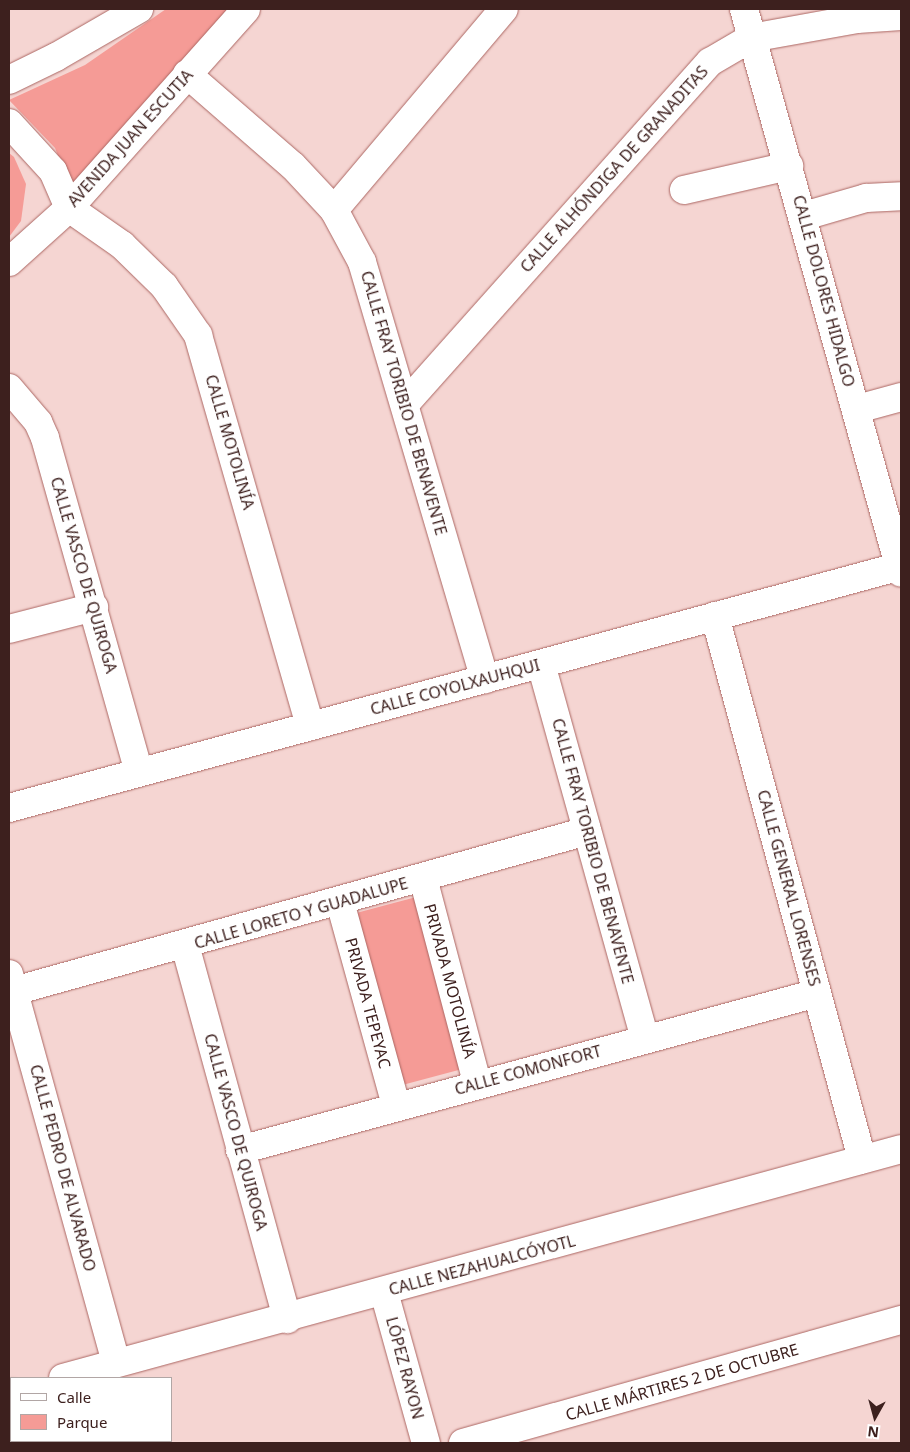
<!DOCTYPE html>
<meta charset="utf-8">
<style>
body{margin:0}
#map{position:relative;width:910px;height:1452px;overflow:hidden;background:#f5d5d2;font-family:"Noto Sans",sans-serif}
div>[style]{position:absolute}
.green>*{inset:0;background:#f59b96;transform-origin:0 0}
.roads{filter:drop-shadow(0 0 1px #ac6763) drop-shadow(0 0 1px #ac6763)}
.minor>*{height:28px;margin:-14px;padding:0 14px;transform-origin:14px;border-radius:14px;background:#fff}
.major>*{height:28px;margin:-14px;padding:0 14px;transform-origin:14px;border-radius:14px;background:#fff}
span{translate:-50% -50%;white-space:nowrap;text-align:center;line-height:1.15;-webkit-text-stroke:4px #fff;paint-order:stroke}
.street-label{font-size:16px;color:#3d201e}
.frame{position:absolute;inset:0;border:10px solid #3d201e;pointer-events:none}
.legend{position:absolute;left:10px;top:1377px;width:162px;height:65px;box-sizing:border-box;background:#fff;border:1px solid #b1a6a5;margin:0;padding:6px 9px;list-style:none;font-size:15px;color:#3d201e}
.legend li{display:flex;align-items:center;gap:10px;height:25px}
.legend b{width:25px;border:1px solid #b1a6a5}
.north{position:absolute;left:850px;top:1392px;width:50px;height:50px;-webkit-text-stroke:4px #fff;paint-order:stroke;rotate:187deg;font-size:14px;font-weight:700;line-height:20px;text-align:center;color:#3d201e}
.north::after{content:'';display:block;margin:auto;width:18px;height:22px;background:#3d201e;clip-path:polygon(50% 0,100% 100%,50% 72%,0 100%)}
</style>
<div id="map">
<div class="green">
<div style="clip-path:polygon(166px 9px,235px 9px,71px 188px,55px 148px,9px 100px,85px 65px)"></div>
<div style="clip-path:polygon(9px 153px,14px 157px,26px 184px,21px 221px,9px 237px)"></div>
<div style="left:420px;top:896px;width:178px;height:66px;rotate:75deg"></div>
</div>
<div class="roads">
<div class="minor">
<div style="left:187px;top:74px;width:140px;rotate:41deg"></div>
<div style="left:293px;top:166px;width:60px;rotate:47deg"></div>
<div style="left:334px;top:210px;width:59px;rotate:61.7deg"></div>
<div style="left:362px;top:262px;width:435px;rotate:73.6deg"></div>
<div style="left:9px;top:123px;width:65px;rotate:47.5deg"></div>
<div style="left:53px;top:171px;width:40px;rotate:66.6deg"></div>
<div style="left:69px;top:208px;width:65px;rotate:34.9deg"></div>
<div style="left:122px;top:245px;width:59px;rotate:44.3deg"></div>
<div style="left:164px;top:286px;width:60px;rotate:55.2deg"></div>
<div style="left:198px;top:335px;width:407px;rotate:74deg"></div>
<div style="left:684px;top:190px;width:108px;rotate:-12.9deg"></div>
<div style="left:334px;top:210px;width:263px;rotate:-49.8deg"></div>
<div style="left:804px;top:216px;width:65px;rotate:-16.2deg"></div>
<div style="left:866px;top:198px;width:35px;rotate:-3deg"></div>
<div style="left:9px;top:388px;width:45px;rotate:49.5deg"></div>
<div style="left:38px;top:422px;width:17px;rotate:66deg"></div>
<div style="left:45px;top:438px;width:347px;rotate:74.3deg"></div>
<div style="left:405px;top:404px;width:458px;rotate:-48.3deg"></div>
<div style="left:710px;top:62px;width:48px;rotate:-30.3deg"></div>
<div style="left:751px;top:38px;width:108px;rotate:-10.2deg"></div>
<div style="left:857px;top:19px;width:44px;rotate:-3.9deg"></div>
<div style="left:857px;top:409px;width:46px;rotate:-15.3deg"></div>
<div style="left:715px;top:616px;width:563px;rotate:74.85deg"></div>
<div style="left:9px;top:629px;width:88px;rotate:-14.5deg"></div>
<div style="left:541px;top:664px;width:389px;rotate:74.5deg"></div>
<div style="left:9px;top:808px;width:924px;rotate:-15.18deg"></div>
<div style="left:423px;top:878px;width:212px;rotate:75.2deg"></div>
<div style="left:340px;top:902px;width:211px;rotate:74.6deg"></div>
<div style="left:185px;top:945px;width:388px;rotate:74.7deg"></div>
<div style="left:9px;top:974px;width:403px;rotate:74.6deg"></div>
<div style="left:14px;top:991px;width:595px;rotate:-15.6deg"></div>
<div style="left:240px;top:1150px;width:598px;rotate:-15.22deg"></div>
<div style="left:384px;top:1292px;width:157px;rotate:74.5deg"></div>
<div style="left:463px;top:1443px;width:455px;rotate:-15.7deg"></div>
</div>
<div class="major">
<div style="left:744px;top:9px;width:585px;rotate:74.44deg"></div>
<div style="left:9px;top:80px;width:52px;rotate:-26.1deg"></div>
<div style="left:56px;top:57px;width:96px;rotate:-30deg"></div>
<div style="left:9px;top:262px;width:81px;rotate:-42deg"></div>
<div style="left:69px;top:208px;width:266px;rotate:-48.3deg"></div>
<div style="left:63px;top:1378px;width:869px;rotate:-15.28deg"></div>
<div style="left:9px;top:1393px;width:2px"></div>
</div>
</div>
<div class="street-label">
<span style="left:130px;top:138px;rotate:-48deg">AVENIDA JUAN ESCUTIA</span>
<span style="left:614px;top:169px;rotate:-48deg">CALLE ALHÓNDIGA DE GRANADITAS</span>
<span style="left:824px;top:291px;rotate:75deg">CALLE DOLORES HIDALGO</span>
<span style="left:404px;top:403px;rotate:74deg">CALLE FRAY TORIBIO DE BENAVENTE</span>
<span style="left:230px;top:442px;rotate:74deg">CALLE MOTOLINÍA</span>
<span style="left:84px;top:575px;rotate:74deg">CALLE VASCO DE QUIROGA</span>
<span style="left:455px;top:687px;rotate:-15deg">CALLE COYOLXAUHQUI</span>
<span style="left:593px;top:851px;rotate:75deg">CALLE FRAY TORIBIO DE BENAVENTE</span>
<span style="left:789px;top:888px;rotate:75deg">CALLE GENERAL LORENSES</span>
<span style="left:301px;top:913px;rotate:-16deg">CALLE LORETO Y GUADALUPE</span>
<span style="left:450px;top:981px;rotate:75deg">PRIVADA MOTOLINÍA</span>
<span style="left:368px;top:1003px;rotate:75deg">PRIVADA TEPEYAC</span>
<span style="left:528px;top:1070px;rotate:-15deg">CALLE COMONFORT</span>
<span style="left:236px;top:1132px;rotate:75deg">CALLE VASCO DE QUIROGA</span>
<span style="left:63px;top:1168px;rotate:75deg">CALLE PEDRO DE ALVARADO</span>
<span style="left:482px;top:1265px;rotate:-15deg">CALLE NEZAHUALCÓYOTL</span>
<span style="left:405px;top:1368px;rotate:75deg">LÓPEZ RAYON</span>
<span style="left:682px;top:1382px;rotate:-16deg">CALLE MÁRTIRES 2 DE OCTUBRE</span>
</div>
<div class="frame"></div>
<ul class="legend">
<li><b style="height:6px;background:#fff"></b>Calle</li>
<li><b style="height:14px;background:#f59b96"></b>Parque</li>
</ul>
<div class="north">N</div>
</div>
